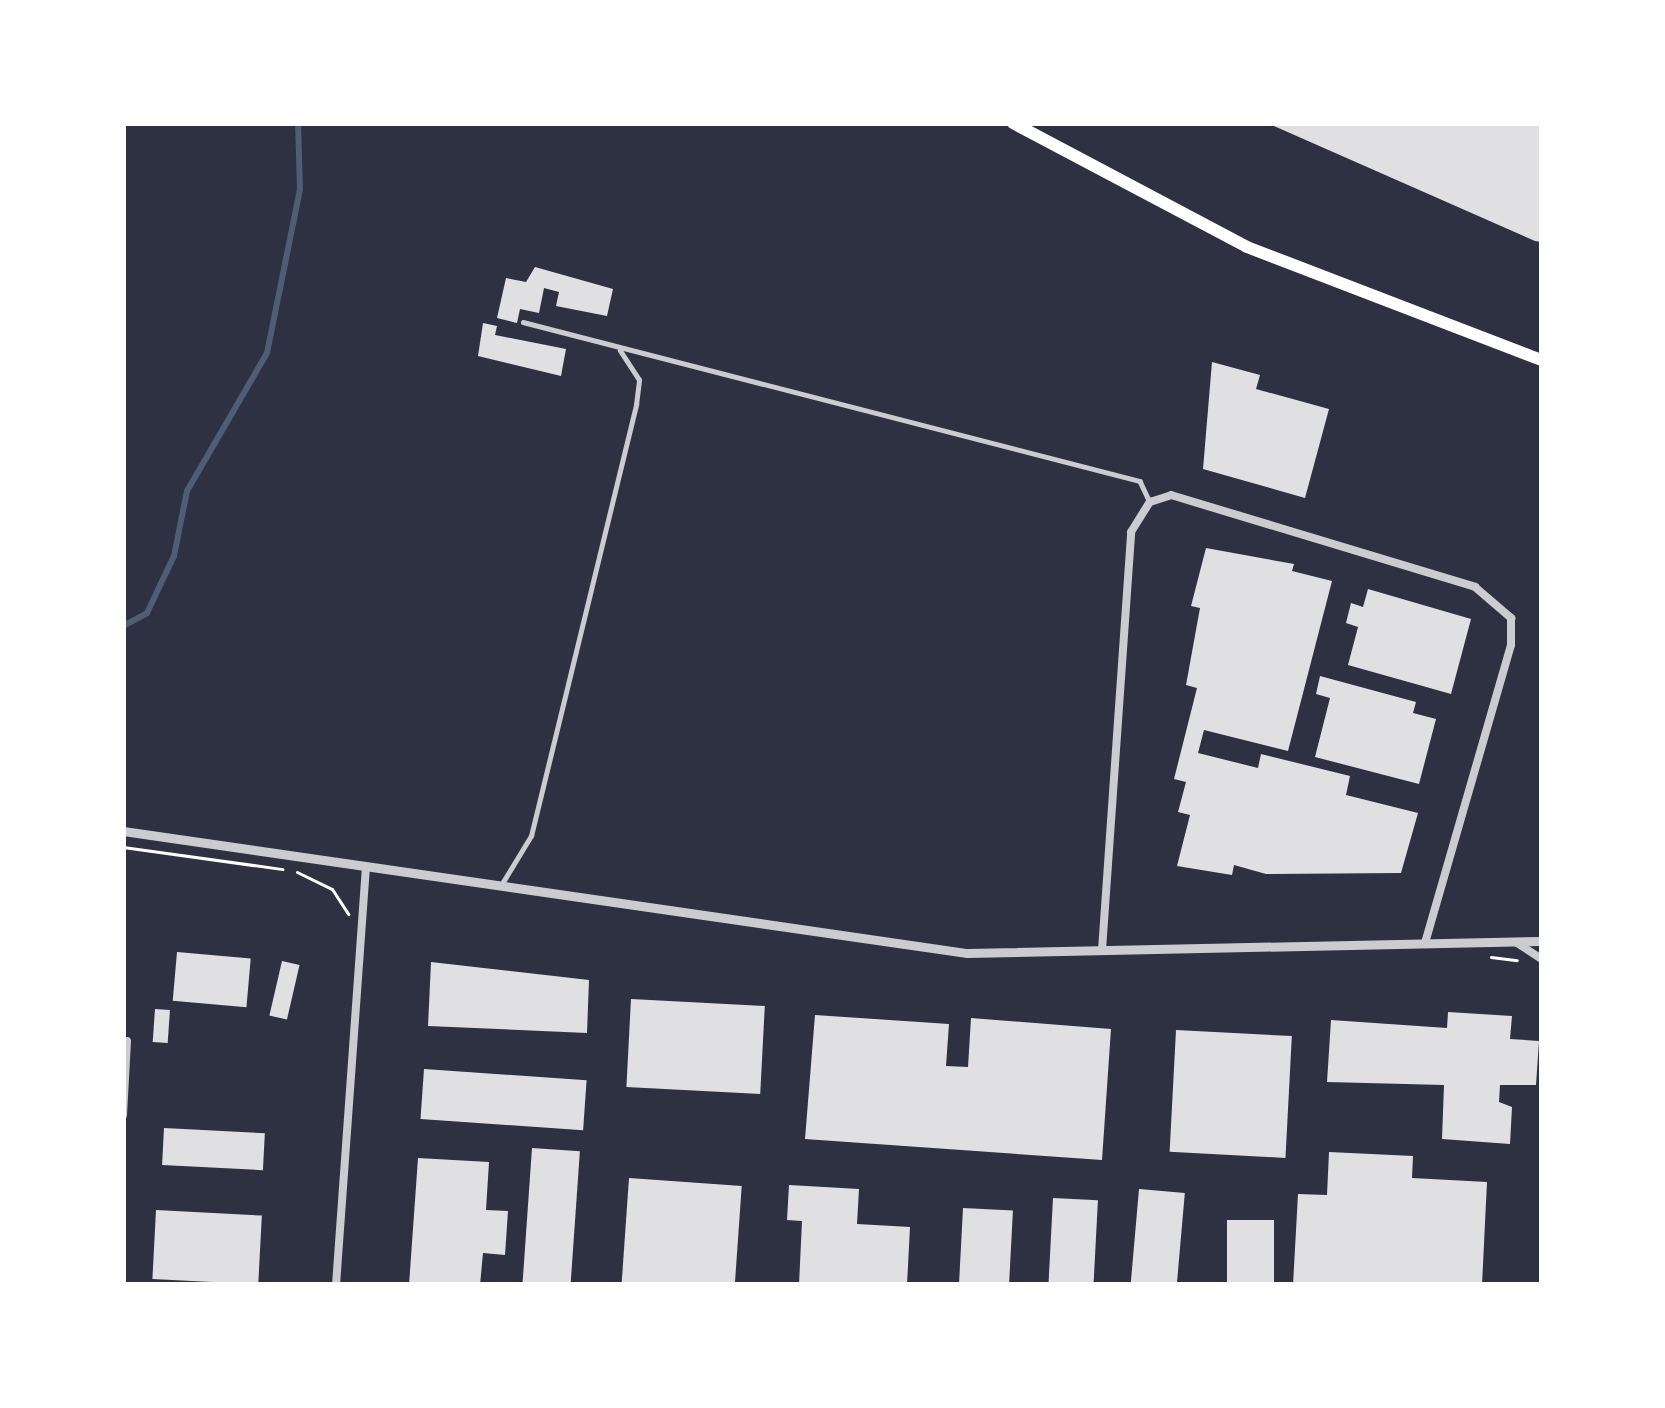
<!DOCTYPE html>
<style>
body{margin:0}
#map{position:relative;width:1665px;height:1408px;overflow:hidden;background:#2d3142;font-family:"PT Sans Narrow",sans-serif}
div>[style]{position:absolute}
.stream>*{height:6px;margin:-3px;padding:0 3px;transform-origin:3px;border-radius:3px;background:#4f5d75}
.building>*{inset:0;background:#e0e0e3;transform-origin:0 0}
.path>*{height:3px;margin:-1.5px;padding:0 1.5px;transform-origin:1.5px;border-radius:1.5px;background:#fff}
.service>*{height:4.5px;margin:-2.25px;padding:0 2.25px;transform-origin:2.25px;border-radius:2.25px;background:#caccd0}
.minor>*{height:8px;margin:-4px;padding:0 4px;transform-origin:4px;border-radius:4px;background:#caccd0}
.tertiary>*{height:9px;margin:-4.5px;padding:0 4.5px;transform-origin:4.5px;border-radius:4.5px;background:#caccd0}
.trunk>*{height:12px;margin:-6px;padding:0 6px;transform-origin:6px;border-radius:6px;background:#fff}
span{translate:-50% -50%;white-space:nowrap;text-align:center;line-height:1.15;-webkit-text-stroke:9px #fff;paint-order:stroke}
.frame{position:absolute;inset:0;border:126px solid #fff;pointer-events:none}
</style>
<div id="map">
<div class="stream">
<div style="left:123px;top:626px;width:27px;rotate:-28deg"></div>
<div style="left:147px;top:613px;width:63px;rotate:-64.7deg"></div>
<div style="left:174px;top:556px;width:66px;rotate:-78.7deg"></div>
<div style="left:187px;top:491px;width:160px;rotate:-59.9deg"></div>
<div style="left:267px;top:353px;width:167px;rotate:-78.6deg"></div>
<div style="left:300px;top:189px;width:66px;rotate:-91.7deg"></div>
</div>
<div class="building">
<div style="clip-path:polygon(1267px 123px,1542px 123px,1542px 242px,1535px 241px)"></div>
<div style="clip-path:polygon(535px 267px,613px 289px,607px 316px,556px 306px,559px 292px,544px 288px,539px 313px,520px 309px,517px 323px,497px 318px,506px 278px,526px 282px)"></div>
<div style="clip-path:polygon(483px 323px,497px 326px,495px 335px,566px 349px,561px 376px,478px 356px)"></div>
<div style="clip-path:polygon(1212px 362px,1260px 375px,1256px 389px,1329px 409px,1305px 498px,1203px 469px)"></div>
<div style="clip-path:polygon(1206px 548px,1294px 564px,1292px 571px,1332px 581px,1288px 751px,1204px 730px,1198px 753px,1258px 768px,1261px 754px,1350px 776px,1346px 795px,1418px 813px,1401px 873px,1266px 874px,1234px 865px,1232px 875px,1177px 866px,1190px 815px,1178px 812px,1186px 782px,1174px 779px,1197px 688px,1186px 685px,1200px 608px,1191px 606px)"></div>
<div style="clip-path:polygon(1368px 589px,1471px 619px,1451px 694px,1348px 665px,1358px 627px,1346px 623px,1351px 603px,1363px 607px)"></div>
<div style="clip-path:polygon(1320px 676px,1416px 702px,1413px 713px,1436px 719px,1419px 784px,1315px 757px,1330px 698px,1316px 694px)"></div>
<div style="left:177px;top:952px;width:74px;height:49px;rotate:5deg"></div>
<div style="left:282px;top:961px;width:18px;height:56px;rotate:13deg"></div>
<div style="clip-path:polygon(431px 962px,589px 980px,587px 1033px,428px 1026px)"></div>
<div style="left:631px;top:999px;width:134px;height:88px;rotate:3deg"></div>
<div style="left:155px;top:1009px;width:15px;height:33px;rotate:4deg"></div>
<div style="clip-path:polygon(1448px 1012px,1512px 1016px,1510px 1039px,1539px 1041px,1536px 1085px,1500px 1085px,1499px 1102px,1512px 1107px,1510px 1144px,1442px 1139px,1444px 1085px,1327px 1082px,1331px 1020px,1447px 1028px)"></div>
<div style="clip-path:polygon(815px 1015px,949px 1024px,946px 1066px,968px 1067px,971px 1018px,1111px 1029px,1102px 1160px,805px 1139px)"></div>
<div style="left:1176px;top:1030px;width:116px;height:122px;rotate:3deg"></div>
<div style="left:424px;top:1069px;width:163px;height:50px;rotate:4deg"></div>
<div style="left:164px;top:1128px;width:101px;height:37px;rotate:3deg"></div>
<div style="left:532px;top:1148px;width:48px;height:137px;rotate:4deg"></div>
<div style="clip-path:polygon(1329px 1152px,1413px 1156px,1412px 1178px,1487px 1182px,1482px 1285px,1293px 1285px,1298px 1194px,1327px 1195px)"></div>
<div style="clip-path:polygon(418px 1158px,489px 1162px,486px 1210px,508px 1211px,505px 1255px,483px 1253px,480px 1285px,409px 1285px)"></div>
<div style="left:629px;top:1178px;width:113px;height:107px;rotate:4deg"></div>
<div style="clip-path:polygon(789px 1185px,859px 1189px,857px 1224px,910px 1227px,907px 1285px,799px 1285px,802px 1221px,787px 1220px)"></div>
<div style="left:1139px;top:1189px;width:46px;height:96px;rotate:5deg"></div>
<div style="left:1053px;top:1198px;width:45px;height:87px;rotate:3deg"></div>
<div style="left:963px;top:1208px;width:50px;height:77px;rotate:3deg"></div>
<div style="left:156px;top:1210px;width:106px;height:69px;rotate:3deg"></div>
<div style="left:1227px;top:1220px;width:47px;height:65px"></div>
</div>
<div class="path">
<div style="left:123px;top:847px;width:161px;rotate:7.9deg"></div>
<div style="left:297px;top:872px;width:39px;rotate:26deg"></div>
<div style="left:332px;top:889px;width:30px;rotate:57deg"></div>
<div style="left:1491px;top:957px;width:26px;rotate:7deg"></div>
</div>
<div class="service">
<div style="left:523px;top:322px;width:637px;rotate:14.45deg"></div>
<div style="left:1140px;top:481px;width:23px;rotate:65deg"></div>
<div style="left:503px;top:882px;width:54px;rotate:-58.7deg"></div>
<div style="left:531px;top:836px;width:444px;rotate:-76.3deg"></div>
<div style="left:636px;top:405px;width:25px;rotate:-83deg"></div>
<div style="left:639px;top:380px;width:35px;rotate:-123deg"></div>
</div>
<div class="minor">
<div style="left:1517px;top:943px;width:30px;rotate:33deg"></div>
<div style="left:1102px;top:950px;width:419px;rotate:-86deg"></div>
<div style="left:1131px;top:532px;width:36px;rotate:-58deg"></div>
<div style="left:1150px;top:502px;width:22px;rotate:-18deg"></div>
<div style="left:1171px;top:495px;width:318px;rotate:16.8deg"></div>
<div style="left:1475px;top:587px;width:48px;rotate:40.7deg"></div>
<div style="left:1511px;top:618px;width:27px;rotate:90deg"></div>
<div style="left:1511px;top:645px;width:310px;rotate:106.1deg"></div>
<div style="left:123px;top:1115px;width:74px;rotate:-86.9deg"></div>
<div style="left:336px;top:1285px;width:418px;rotate:-85.9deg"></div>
</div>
<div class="tertiary">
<div style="left:123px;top:831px;width:853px;rotate:8.23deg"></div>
<div style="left:967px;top:953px;width:575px;rotate:-1.2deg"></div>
</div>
<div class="trunk">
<div style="left:1013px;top:123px;width:265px;rotate:27.9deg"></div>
<div style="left:1247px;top:247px;width:316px;rotate:21deg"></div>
</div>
<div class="frame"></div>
</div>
